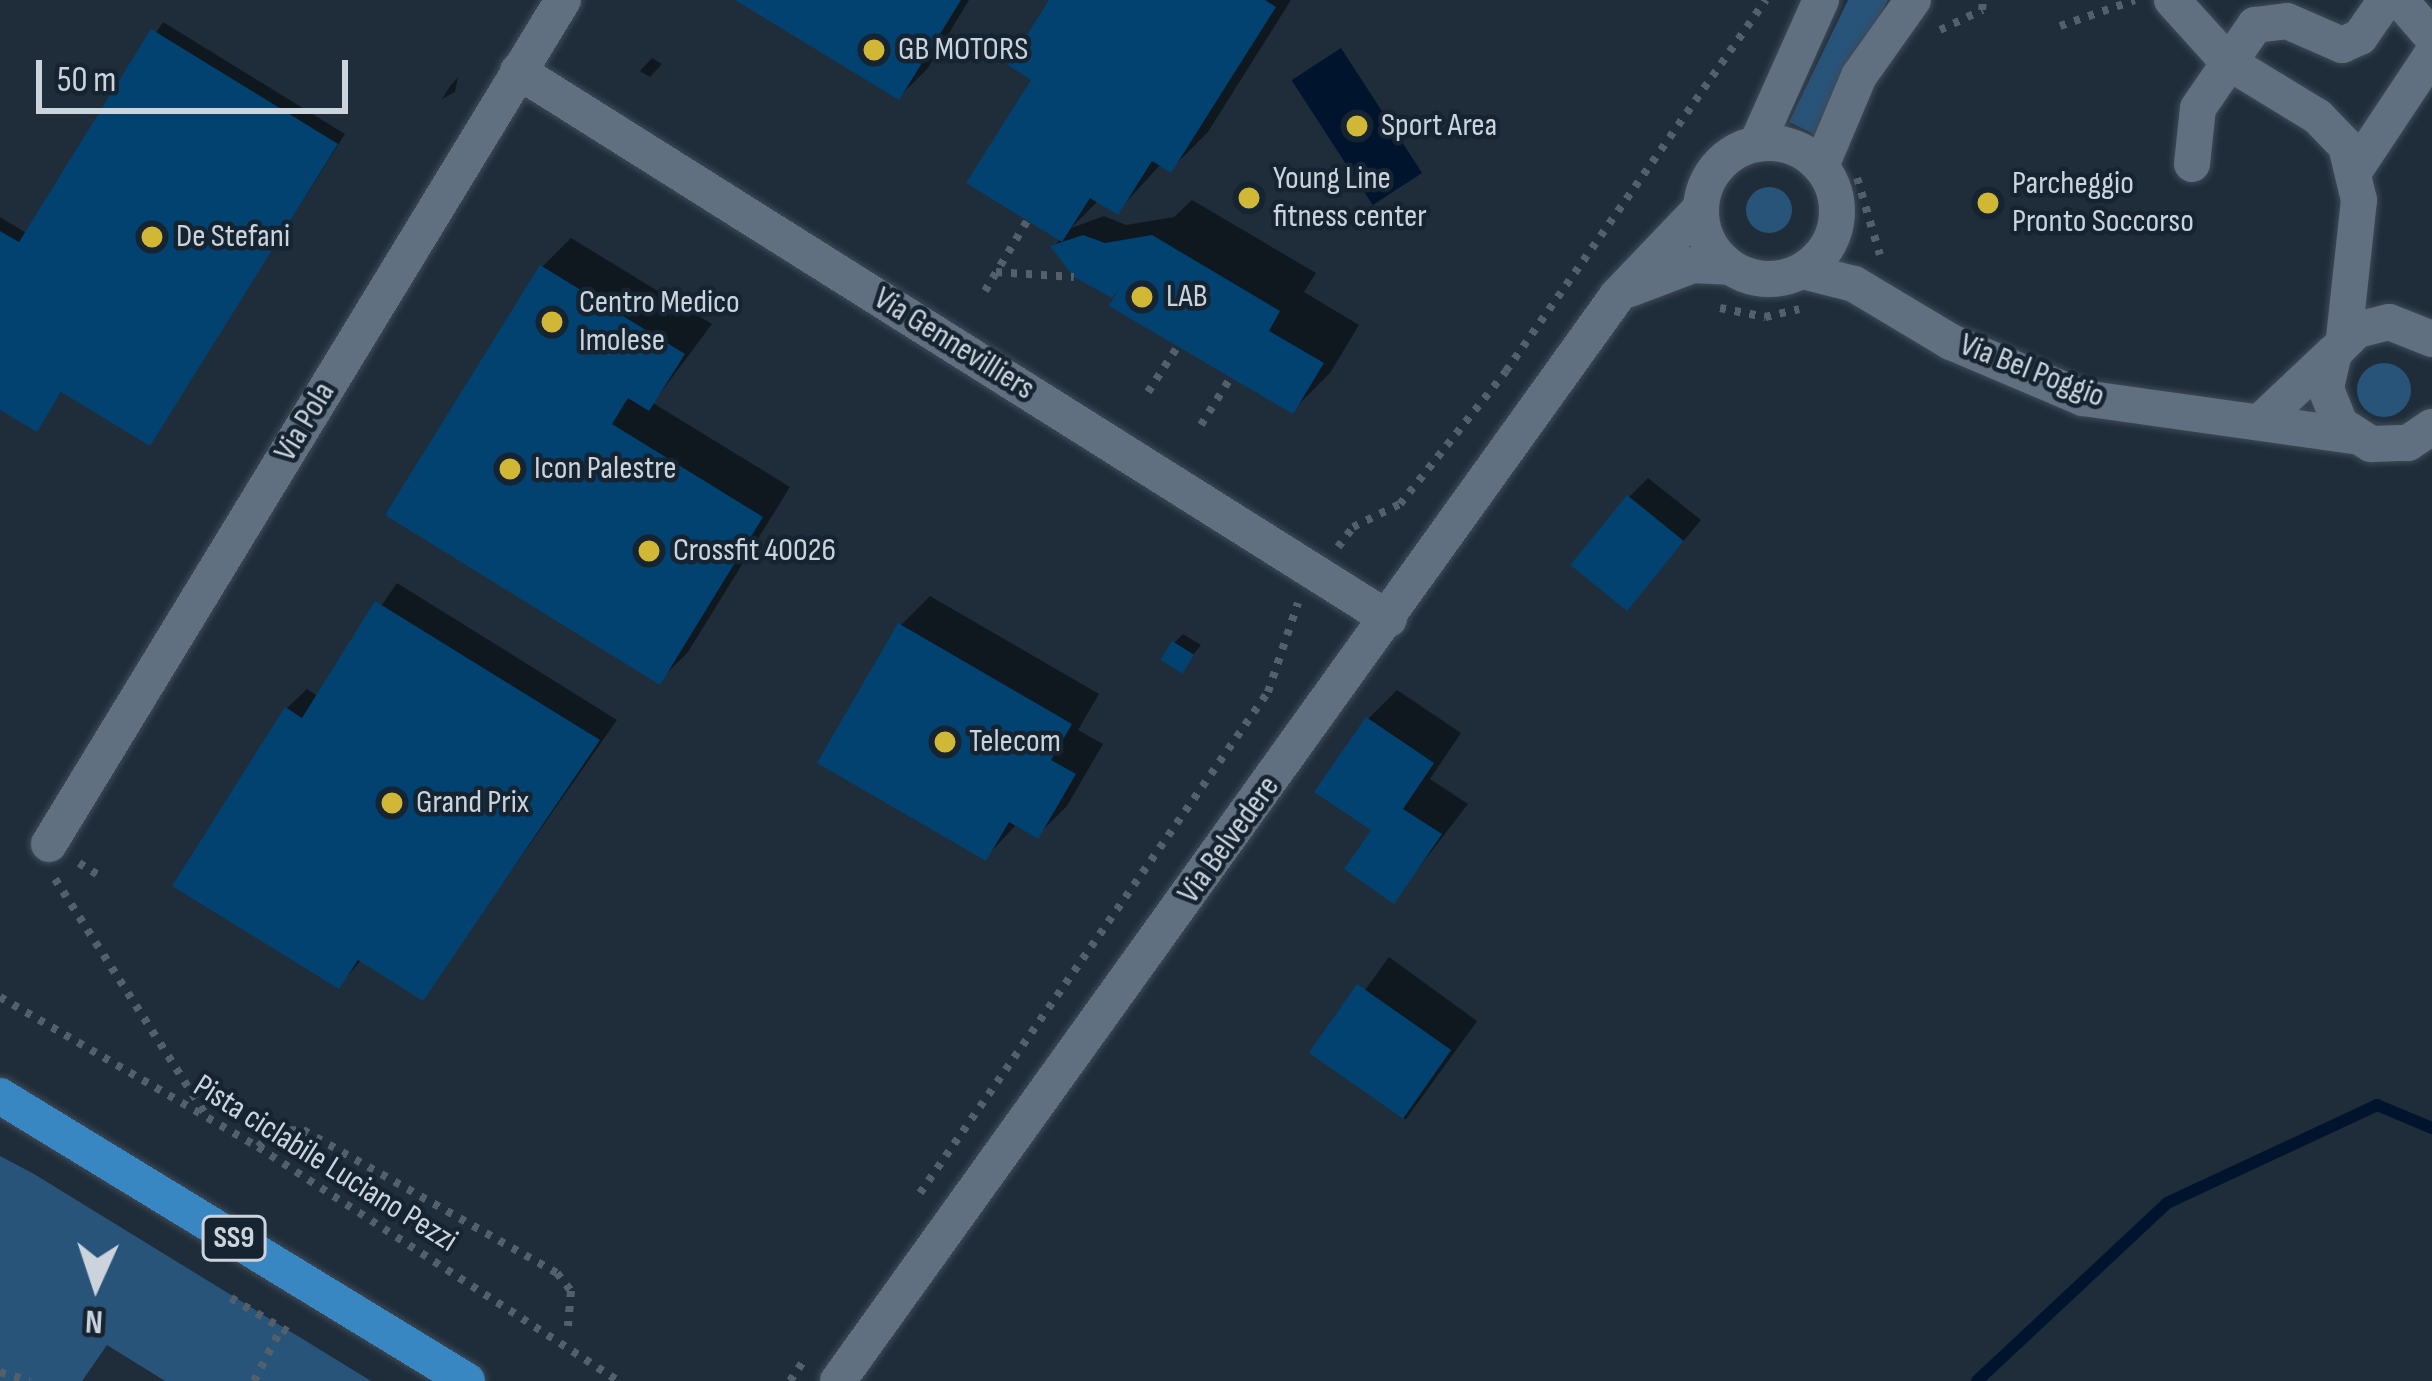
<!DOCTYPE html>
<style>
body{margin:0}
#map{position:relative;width:2432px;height:1381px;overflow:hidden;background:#1f2d3b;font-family:"Sofia Sans Condensed",sans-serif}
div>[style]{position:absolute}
.green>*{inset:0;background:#29547a}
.round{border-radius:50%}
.water>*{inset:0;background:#00152d;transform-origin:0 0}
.shadow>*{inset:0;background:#0007;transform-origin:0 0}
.stream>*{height:12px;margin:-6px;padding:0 6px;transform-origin:6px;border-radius:6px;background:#00152d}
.building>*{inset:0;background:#014270;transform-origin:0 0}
.path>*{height:8px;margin-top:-4px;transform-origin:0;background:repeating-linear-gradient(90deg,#53606c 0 6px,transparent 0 15px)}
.roads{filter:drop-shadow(0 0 3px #3f4a56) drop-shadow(0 0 3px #3f4a56)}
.minor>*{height:36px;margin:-18px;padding:0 18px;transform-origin:18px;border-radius:18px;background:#607080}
.minor>.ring{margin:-18px;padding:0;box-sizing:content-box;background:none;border:36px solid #607080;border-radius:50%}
.major>*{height:36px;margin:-18px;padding:0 18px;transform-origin:18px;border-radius:18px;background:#3887c3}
.dots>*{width:33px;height:33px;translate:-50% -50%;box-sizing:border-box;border:6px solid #162330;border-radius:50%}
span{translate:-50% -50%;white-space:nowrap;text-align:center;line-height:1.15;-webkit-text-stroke:9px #162330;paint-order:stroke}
.shield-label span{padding:3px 9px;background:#162330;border:3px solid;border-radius:9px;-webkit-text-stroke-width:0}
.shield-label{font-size:30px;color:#cbd4dd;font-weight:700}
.poi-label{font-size:33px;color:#cbd4dd}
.left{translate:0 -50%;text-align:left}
.street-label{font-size:33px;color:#cbd4dd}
.north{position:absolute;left:36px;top:1225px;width:120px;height:120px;-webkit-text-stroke:9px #162330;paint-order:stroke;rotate:183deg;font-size:33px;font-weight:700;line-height:48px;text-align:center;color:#cbd4dd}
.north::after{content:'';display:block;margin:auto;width:42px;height:54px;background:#cbd4dd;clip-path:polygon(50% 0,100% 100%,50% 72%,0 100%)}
.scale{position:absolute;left:36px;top:60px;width:312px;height:54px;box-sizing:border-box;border:6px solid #cbd4dd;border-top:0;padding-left:15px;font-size:36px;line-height:42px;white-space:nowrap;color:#cbd4dd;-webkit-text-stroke:9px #162330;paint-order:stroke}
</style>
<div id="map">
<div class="green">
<div style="clip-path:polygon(1848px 0,1888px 0,1816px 135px,1789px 122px)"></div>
<div class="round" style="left:1746px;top:187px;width:46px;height:46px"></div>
<div class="round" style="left:2357px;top:363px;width:54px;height:54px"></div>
<div style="clip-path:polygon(0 1156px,34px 1174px,371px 1381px,165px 1381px,107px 1345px,82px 1381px,0 1381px)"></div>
</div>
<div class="water">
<div style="left:1341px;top:48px;width:149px;height:59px;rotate:57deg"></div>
</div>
<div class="shadow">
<div style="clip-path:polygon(741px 0,969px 0,928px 68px,899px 97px)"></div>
<div style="clip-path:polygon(1052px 0,1291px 0,1208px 132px,1170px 170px,1161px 164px,1118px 211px,1099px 200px,1071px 228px,1104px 216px,1126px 225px,1174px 217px,1192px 200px,1316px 273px,1304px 292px,1359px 325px,1330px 373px,1293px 410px,1127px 282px,1054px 246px,1062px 238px,1035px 79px)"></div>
<div style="clip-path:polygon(163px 22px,345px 134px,150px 443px,63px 390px,36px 428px,0 406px,0 217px,28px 234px)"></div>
<div style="clip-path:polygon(652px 58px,662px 64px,650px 77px,640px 71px)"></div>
<div style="clip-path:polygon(458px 77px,455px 92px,442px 99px,450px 86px)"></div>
<div style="clip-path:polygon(571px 238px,712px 324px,653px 403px,790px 487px,688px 652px,659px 681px,542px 267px)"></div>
<div style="clip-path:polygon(1648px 478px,1701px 520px,1628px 608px,1629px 497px)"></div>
<div style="clip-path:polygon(397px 583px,617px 720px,423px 997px,362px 959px,339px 986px,177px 885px,287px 708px,307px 689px,319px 697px)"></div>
<div style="clip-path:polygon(930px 596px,1099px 694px,1078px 730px,1103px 744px,1067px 806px,1038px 835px,1018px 823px,986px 857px,901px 625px)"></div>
<div style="clip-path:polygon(1183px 634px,1201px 645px,1182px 669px,1174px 643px)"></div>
<div style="clip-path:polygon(1397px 690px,1461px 733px,1430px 779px,1468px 804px,1394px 900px,1375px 829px,1368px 719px)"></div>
<div style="left:1389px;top:957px;width:109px;height:122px;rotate:36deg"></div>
</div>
<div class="stream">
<div style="left:1977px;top:1381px;width:260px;rotate:-43.1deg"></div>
<div style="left:2167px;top:1203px;width:232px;rotate:-25deg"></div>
<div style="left:2377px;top:1105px;width:60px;rotate:22.7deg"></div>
</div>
<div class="building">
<div style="clip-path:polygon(735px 0,961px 0,899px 100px)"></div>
<div style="clip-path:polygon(1049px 0,1265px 0,1276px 7px,1171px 173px,1152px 161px,1118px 215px,1090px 198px,1062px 242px,966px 183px,1031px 80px,1008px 65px)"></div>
<div style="clip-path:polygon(151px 29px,338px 144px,150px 446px,61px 392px,37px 432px,0 410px,0 231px,19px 242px)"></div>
<div style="clip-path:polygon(1083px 235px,1105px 243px,1152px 235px,1280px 311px,1269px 331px,1324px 363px,1293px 414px,1109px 306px,1120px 287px,1112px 298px,1074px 277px,1050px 246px)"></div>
<div style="clip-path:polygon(540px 265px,685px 354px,649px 411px,628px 398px,612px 424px,763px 517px,660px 685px,385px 515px)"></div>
<div style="left:1627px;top:495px;width:73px;height:90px;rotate:39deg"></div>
<div style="clip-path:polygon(375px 601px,600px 740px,423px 1001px,358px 960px,339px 989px,172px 886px,285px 707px,302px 718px)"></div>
<div style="clip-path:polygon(898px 623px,1072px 724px,1051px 760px,1076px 774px,1038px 839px,1009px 822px,986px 861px,817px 763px)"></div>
<div style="left:1172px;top:641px;width:26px;height:22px;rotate:32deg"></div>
<div style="clip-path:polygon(1366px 717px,1434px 763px,1403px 809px,1442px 834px,1394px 904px,1344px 869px,1371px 830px,1314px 792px)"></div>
<div style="left:1357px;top:984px;width:115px;height:84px;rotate:35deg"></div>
</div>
<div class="path">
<div style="left:2060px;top:26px;width:79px;rotate:-19.1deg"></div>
<div style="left:1940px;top:30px;width:47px;rotate:-25.5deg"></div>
<div style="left:1982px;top:10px;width:10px;rotate:-84deg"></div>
<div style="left:1857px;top:178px;width:80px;rotate:73.4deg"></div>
<div style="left:996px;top:272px;width:78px;rotate:3.7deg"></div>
<div style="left:985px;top:291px;width:82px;rotate:-59deg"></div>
<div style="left:1720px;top:308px;width:46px;rotate:11.3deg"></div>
<div style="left:1765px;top:317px;width:35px;rotate:-13deg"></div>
<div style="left:1148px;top:392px;width:55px;rotate:-56.9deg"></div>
<div style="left:1201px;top:425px;width:57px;rotate:-58deg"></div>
<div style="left:1338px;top:547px;width:25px;rotate:-53deg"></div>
<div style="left:1353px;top:527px;width:52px;rotate:-26.1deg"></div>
<div style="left:1400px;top:504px;width:170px;rotate:-51.4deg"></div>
<div style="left:1506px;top:371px;width:453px;rotate:-55deg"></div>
<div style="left:79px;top:863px;width:28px;rotate:32deg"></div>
<div style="left:55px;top:879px;width:279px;rotate:57.4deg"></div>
<div style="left:0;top:997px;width:298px;rotate:30.2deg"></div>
<div style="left:258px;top:1147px;width:430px;rotate:33deg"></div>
<div style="left:258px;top:1147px;width:23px;rotate:-43deg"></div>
<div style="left:275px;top:1131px;width:28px;rotate:-2deg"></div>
<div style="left:303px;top:1130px;width:291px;rotate:29.4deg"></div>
<div style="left:557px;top:1273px;width:23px;rotate:52deg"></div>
<div style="left:571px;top:1291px;width:35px;rotate:95deg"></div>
<div style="left:920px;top:1193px;width:610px;rotate:-55.22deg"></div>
<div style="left:1268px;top:692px;width:94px;rotate:-71.4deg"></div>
<div style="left:231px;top:1298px;width:66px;rotate:30.8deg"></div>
<div style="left:0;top:1372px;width:31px;rotate:17deg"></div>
<div style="left:254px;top:1381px;width:59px;rotate:-62.6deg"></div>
<div style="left:790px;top:1381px;width:22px;rotate:-56deg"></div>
</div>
<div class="roads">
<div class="minor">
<div style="left:2172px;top:0;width:84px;rotate:47.9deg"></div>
<div style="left:2228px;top:62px;width:105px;rotate:31.4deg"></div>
<div style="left:2318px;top:117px;width:40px;rotate:46deg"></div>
<div style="left:2346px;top:146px;width:56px;rotate:76.5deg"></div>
<div style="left:2359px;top:200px;width:140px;rotate:96.2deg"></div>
<div style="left:2406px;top:7px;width:40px;rotate:49deg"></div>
<div style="left:518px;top:71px;width:1029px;rotate:32.18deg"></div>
<div class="ring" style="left:1701px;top:143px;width:100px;height:100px"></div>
<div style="left:1757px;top:143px;width:157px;rotate:-65.9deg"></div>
<div style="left:2192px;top:164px;width:56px;rotate:-83.9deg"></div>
<div style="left:2198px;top:108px;width:101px;rotate:-55.5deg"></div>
<div style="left:2255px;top:25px;width:32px;rotate:-7deg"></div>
<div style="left:2287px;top:21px;width:60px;rotate:23.6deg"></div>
<div style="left:2342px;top:45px;width:20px;rotate:-24deg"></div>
<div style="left:2360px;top:37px;width:32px;rotate:-55deg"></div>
<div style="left:1821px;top:166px;width:98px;rotate:-67.1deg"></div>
<div style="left:1859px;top:76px;width:93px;rotate:-54.6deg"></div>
<div style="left:2357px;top:167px;width:136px;rotate:-56.4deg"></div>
<div style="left:1803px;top:271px;width:53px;rotate:14.3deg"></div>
<div style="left:1854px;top:284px;width:113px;rotate:30.9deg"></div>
<div style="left:1951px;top:342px;width:143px;rotate:23deg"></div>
<div style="left:2083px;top:398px;width:274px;rotate:8deg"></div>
<div style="left:1630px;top:289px;width:67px;rotate:-20.9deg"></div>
<div style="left:1693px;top:265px;width:35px;rotate:3deg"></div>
<div style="left:2432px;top:339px;width:46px;rotate:-158.4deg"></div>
<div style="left:2389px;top:322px;width:33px;rotate:166deg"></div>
<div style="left:2357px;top:330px;width:33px;rotate:135deg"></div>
<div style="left:2334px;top:353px;width:37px;rotate:103deg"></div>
<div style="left:2326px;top:389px;width:38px;rotate:68deg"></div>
<div style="left:2340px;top:424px;width:37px;rotate:33deg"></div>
<div style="left:2371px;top:444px;width:37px;rotate:-2deg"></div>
<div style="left:2408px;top:443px;width:29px;rotate:-34deg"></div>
<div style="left:2262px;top:420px;width:98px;rotate:-43.3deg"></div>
<div style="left:49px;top:844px;width:988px;rotate:-58.66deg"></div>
<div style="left:838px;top:1381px;width:1336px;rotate:-54.32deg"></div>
<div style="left:1617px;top:296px;width:120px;rotate:-46.3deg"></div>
</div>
<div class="major">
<div style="left:0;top:1096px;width:547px;rotate:31.39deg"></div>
</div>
</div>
<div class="dots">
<div style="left:874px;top:50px;background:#d0b736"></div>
<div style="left:1357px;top:126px;background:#d0b736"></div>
<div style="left:1249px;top:198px;background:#d0b736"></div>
<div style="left:1988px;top:203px;background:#d0b736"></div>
<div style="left:152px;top:237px;background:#d0b736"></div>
<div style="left:1142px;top:297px;background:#d0b736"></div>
<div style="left:552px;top:322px;background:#d0b736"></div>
<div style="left:510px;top:469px;background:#d0b736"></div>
<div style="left:649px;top:551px;background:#d0b736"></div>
<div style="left:945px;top:742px;background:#d0b736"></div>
<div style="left:392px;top:803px;background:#d0b736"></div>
</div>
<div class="shield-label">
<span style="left:234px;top:1238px">SS9</span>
</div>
<div class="poi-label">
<span class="left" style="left:898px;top:50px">GB MOTORS</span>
<span class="left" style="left:1381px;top:126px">Sport Area</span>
<span class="left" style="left:1273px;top:198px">Young Line<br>fitness center</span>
<span class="left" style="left:2012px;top:203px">Parcheggio<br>Pronto Soccorso</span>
<span class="left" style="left:176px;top:237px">De Stefani</span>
<span class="left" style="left:1166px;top:297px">LAB</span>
<span class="left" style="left:579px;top:322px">Centro Medico<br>Imolese</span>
<span class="left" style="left:534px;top:469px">Icon Palestre</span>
<span class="left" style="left:673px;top:551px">Crossfit 40026</span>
<span class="left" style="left:969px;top:742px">Telecom</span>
<span class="left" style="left:416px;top:803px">Grand Prix</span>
</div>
<div class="street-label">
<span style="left:954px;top:344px;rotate:32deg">Via Gennevilliers</span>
<span style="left:2032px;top:371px;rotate:21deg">Via Bel Poggio</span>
<span style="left:305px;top:422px;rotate:-59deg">Via Pola</span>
<span style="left:1229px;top:840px;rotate:-54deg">Via Belvedere</span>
<span style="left:325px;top:1164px;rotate:32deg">Pista ciclabile Luciano Pezzi</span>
</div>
<div class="north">N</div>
<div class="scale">50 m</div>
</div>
